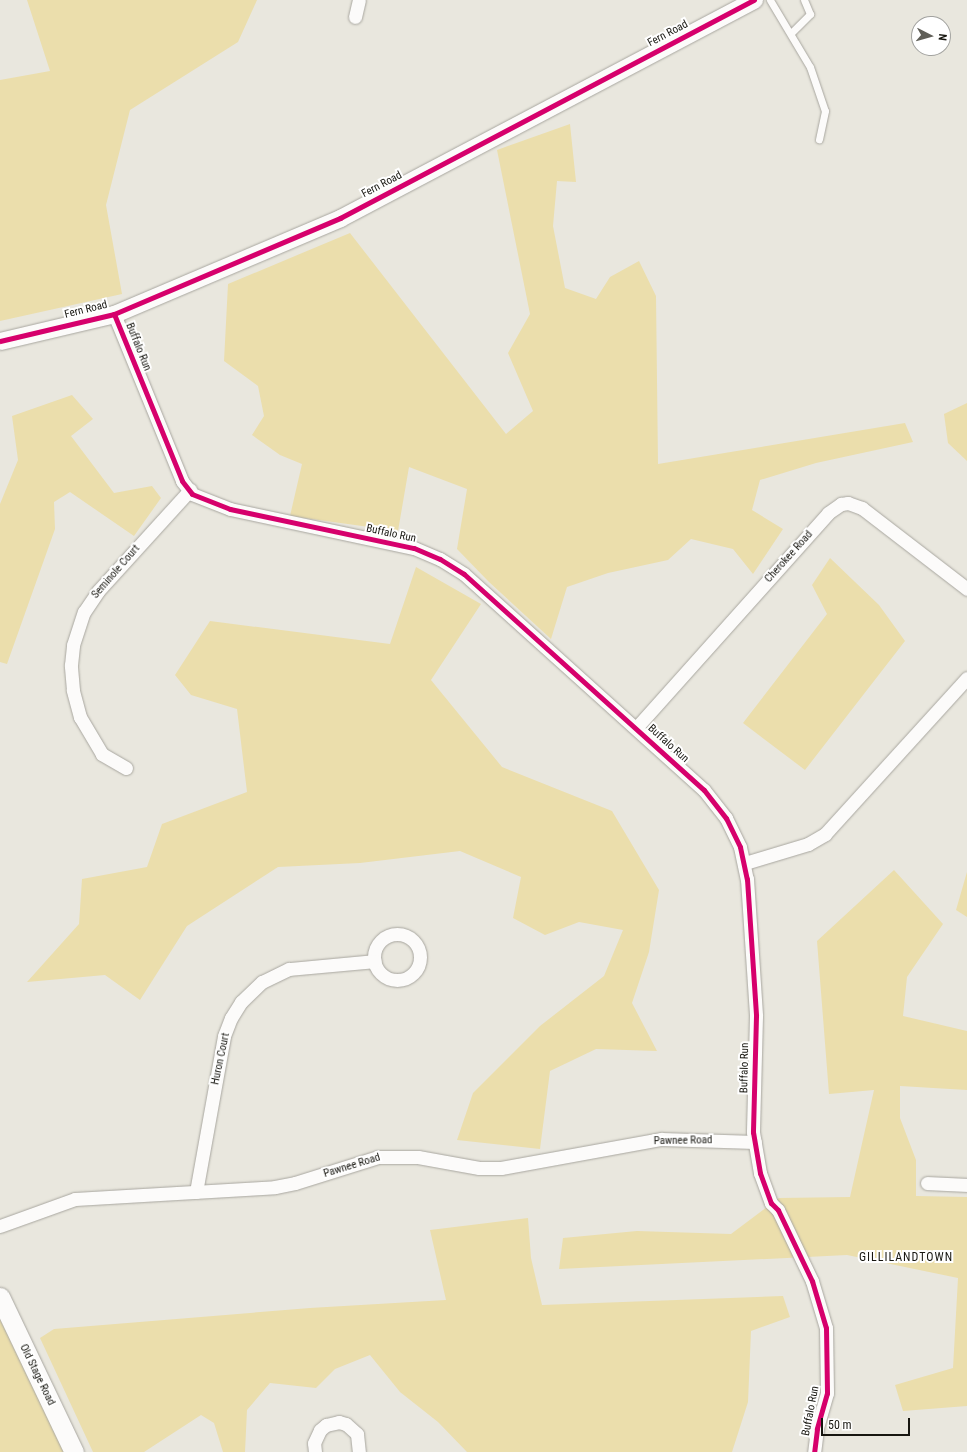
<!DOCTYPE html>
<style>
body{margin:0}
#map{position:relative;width:967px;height:1452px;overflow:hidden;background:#e9e7de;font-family:"Roboto Condensed",sans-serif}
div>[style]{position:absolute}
.green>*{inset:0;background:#ebdeac}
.roads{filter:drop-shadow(0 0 1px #a8a69f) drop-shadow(0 0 1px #a8a69f)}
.service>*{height:7px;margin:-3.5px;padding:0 3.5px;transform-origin:3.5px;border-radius:3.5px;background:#fcfbfa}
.minor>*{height:13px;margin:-6.5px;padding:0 6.5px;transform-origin:6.5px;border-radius:6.5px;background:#fcfbfa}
.minor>.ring{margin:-6.5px;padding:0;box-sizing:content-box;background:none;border:13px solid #fcfbfa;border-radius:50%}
.tertiary>*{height:17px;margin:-8.5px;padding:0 8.5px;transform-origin:8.5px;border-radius:8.5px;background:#fcfbfa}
.secondary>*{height:19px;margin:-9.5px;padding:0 9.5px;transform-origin:9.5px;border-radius:9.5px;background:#fcfbfa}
.cycleway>*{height:5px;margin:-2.5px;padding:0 2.5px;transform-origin:2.5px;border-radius:2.5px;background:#d6006c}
span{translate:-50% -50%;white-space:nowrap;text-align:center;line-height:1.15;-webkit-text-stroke:4px #fff;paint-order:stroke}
.street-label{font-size:11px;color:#171610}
.neighbourhood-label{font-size:12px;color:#171610;letter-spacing:1px}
.north{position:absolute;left:911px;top:16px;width:40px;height:40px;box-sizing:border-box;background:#fff;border:1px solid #a2a29f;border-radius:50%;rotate:96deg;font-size:11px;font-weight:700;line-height:16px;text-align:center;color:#171610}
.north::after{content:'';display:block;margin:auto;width:14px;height:18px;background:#605f58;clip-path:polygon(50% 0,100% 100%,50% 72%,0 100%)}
.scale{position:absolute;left:821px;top:1418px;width:89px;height:18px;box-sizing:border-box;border:2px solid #171610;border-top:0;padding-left:5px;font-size:12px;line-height:14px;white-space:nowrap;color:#171610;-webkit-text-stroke:3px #fff;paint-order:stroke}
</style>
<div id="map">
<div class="green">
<div style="clip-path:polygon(27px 0,257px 0,238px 42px,130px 110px,106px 205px,122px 294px,0 321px,0 80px,50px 71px)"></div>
<div style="clip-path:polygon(570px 124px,576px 182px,557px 181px,553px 226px,565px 288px,596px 299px,610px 277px,639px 261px,656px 296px,658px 464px,905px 423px,913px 442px,816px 463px,760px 480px,752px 510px,783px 529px,753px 574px,733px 549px,691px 539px,668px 560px,608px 573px,567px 587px,551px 639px,489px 582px,457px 549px,467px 489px,409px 467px,398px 531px,290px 516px,302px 464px,280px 455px,252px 435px,264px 416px,258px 386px,224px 361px,228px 284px,350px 233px,506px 434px,533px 411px,508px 353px,530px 314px,497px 150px)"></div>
<div style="clip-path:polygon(72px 395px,93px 419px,71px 436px,114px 493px,152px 486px,161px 498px,134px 536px,70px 492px,54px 502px,55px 529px,7px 664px,0 662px,0 504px,18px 460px,12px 416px)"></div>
<div style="clip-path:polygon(967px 403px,967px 461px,948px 443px,944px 414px)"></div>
<div style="clip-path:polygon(830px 558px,879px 605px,905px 641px,805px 770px,743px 723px,827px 614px,812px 585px)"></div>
<div style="clip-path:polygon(416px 567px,481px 604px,431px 680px,502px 767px,612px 811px,659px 890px,649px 952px,632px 1003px,657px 1051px,596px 1049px,550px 1071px,540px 1149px,457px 1140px,473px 1093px,540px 1026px,604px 976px,623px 930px,579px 922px,545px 935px,513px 918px,521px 877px,460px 851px,360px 863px,278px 867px,187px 926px,140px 1000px,105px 975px,27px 982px,79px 924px,82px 879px,147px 867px,162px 824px,247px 792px,237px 709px,191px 695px,175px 675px,210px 621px,390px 644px)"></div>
<div style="clip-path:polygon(894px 870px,943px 924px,907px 977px,903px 1016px,967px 1031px,967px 1090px,900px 1086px,900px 1118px,916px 1160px,916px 1196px,967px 1197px,967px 1406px,903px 1411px,895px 1385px,953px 1368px,958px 1278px,847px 1255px,559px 1269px,563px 1238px,637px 1231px,731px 1234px,779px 1198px,850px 1197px,874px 1090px,829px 1094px,817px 941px)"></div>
<div style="clip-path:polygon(967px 872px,967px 917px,956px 910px)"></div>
<div style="clip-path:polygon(528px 1218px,531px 1258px,542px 1305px,783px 1296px,790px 1317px,751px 1331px,748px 1402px,732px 1452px,467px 1452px,438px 1422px,400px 1392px,370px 1355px,335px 1369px,316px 1388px,270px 1383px,247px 1410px,245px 1452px,223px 1452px,214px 1423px,201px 1415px,144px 1452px,93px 1452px,40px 1338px,54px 1329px,310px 1308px,446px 1300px,430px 1230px)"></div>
<div style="clip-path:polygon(0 1319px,64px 1452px,0 1452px)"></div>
</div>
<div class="roads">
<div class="service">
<div style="left:770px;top:0;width:78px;rotate:59.2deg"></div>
<div style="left:810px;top:67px;width:46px;rotate:71.2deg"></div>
<div style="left:825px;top:111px;width:29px;rotate:102deg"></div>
<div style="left:791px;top:33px;width:27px;rotate:-45deg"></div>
<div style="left:810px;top:14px;width:15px;rotate:-113deg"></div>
</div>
<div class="minor">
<div style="left:355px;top:17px;width:17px;rotate:-77deg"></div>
<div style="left:114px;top:314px;width:180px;rotate:67.8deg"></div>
<div style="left:182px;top:481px;width:16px;rotate:52deg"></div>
<div style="left:192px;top:494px;width:41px;rotate:21.5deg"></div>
<div style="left:230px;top:509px;width:188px;rotate:12deg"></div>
<div style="left:414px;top:548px;width:28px;rotate:23deg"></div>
<div style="left:440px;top:559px;width:28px;rotate:32deg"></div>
<div style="left:464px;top:574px;width:323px;rotate:42deg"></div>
<div style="left:704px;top:790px;width:36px;rotate:52deg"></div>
<div style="left:726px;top:818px;width:32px;rotate:64deg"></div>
<div style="left:740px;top:847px;width:33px;rotate:78deg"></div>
<div style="left:747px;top:879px;width:137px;rotate:86.2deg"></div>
<div style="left:756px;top:1016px;width:116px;rotate:91.5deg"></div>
<div style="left:753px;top:1132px;width:42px;rotate:80.3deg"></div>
<div style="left:760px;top:1173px;width:32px;rotate:70deg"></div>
<div style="left:771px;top:1203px;width:10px;rotate:45deg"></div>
<div style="left:778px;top:1210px;width:79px;rotate:64.4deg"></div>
<div style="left:812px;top:1281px;width:49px;rotate:73.4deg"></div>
<div style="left:826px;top:1328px;width:65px;rotate:89.1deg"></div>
<div style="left:827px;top:1393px;width:37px;rotate:106deg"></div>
<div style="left:817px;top:1429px;width:23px;rotate:97deg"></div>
<div style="left:636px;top:728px;width:288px;rotate:-48.2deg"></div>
<div style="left:828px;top:513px;width:16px;rotate:-35deg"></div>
<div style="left:841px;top:504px;width:7px;rotate:-8deg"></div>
<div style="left:848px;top:503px;width:15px;rotate:20deg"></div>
<div style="left:862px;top:508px;width:133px;rotate:37.6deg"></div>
<div style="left:126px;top:768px;width:28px;rotate:-150deg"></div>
<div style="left:102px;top:754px;width:43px;rotate:-120.7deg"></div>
<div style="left:80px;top:717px;width:28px;rotate:-105deg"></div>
<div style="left:73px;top:690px;width:25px;rotate:-95deg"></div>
<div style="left:71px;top:665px;width:20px;rotate:-84deg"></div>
<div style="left:73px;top:645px;width:35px;rotate:-72deg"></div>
<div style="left:84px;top:612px;width:25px;rotate:-56deg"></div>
<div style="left:98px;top:591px;width:137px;rotate:-47.7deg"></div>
<div style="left:745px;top:863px;width:66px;rotate:-16.8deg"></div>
<div style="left:808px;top:844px;width:20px;rotate:-30deg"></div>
<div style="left:825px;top:834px;width:211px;rotate:-47.7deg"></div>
<div class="ring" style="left:374px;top:934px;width:33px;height:33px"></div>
<div style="left:927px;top:1183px;width:40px;rotate:2.9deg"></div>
<div style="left:196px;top:1192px;width:158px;rotate:-79.8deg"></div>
<div style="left:224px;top:1036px;width:19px;rotate:-69deg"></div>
<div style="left:231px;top:1018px;width:19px;rotate:-58deg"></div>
<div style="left:241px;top:1002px;width:29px;rotate:-44deg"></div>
<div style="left:262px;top:982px;width:30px;rotate:-26deg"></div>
<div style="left:289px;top:969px;width:86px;rotate:-5.3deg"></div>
<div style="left:0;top:1226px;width:80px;rotate:-19.8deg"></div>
<div style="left:75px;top:1199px;width:200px;rotate:-3.4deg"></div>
<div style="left:275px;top:1187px;width:20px;rotate:-11deg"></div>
<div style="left:295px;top:1183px;width:87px;rotate:-17.4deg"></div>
<div style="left:378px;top:1157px;width:40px"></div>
<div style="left:418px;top:1157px;width:62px;rotate:10.2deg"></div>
<div style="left:479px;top:1168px;width:22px"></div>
<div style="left:501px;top:1168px;width:163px;rotate:-10.3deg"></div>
<div style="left:661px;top:1139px;width:94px;rotate:1.8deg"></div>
<div style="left:315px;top:1452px;width:9px;rotate:-96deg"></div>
<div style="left:314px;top:1443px;width:14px;rotate:-65deg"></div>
<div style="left:320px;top:1430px;width:8px;rotate:-40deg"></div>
<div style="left:326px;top:1425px;width:13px;rotate:-13deg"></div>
<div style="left:339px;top:1422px;width:7px;rotate:16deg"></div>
<div style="left:346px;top:1424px;width:15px;rotate:42deg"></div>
<div style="left:357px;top:1434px;width:18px;rotate:84deg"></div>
</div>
<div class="tertiary">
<div style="left:0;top:341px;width:117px;rotate:-13.3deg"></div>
<div style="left:114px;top:314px;width:246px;rotate:-23deg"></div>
<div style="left:340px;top:218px;width:468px;rotate:-27.8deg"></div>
</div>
<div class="secondary">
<div style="left:0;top:1297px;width:172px;rotate:64.5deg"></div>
</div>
</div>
<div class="cycleway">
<div style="left:114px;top:314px;width:180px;rotate:67.8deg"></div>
<div style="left:182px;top:481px;width:16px;rotate:52deg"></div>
<div style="left:192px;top:494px;width:41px;rotate:21.5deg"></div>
<div style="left:230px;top:509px;width:188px;rotate:12deg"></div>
<div style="left:414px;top:548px;width:28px;rotate:23deg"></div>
<div style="left:440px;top:559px;width:28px;rotate:32deg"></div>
<div style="left:464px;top:574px;width:323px;rotate:42deg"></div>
<div style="left:704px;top:790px;width:36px;rotate:52deg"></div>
<div style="left:726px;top:818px;width:32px;rotate:64deg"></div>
<div style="left:740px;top:847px;width:33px;rotate:78deg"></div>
<div style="left:747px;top:879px;width:137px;rotate:86.2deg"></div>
<div style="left:756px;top:1016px;width:116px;rotate:91.5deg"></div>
<div style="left:753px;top:1132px;width:42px;rotate:80.3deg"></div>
<div style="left:760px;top:1173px;width:32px;rotate:70deg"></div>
<div style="left:771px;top:1203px;width:10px;rotate:45deg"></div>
<div style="left:778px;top:1210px;width:79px;rotate:64.4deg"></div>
<div style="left:812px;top:1281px;width:49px;rotate:73.4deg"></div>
<div style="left:826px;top:1328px;width:65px;rotate:89.1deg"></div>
<div style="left:827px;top:1393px;width:37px;rotate:106deg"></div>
<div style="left:817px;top:1429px;width:23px;rotate:97deg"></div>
<div style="left:0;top:341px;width:117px;rotate:-13.3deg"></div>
<div style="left:114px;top:314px;width:246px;rotate:-23deg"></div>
<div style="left:340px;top:218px;width:468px;rotate:-27.8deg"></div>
</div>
<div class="street-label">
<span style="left:668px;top:34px;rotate:-28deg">Fern Road</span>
<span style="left:382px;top:185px;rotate:-28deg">Fern Road</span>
<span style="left:86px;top:310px;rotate:-14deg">Fern Road</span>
<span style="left:138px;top:347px;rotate:68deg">Buffalo Run</span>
<span style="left:391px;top:534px;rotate:12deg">Buffalo Run</span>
<span style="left:789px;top:557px;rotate:-48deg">Cherokee Road</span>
<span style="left:116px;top:572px;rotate:-49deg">Seminole Court</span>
<span style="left:668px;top:744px;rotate:42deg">Buffalo Run</span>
<span style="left:221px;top:1059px;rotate:-78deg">Huron Court</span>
<span style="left:745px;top:1068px;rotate:-89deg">Buffalo Run</span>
<span style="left:683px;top:1141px;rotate:-1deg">Pawnee Road</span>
<span style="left:352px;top:1166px;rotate:-17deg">Pawnee Road</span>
<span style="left:37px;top:1375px;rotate:64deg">Old Stage Road</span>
<span style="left:811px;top:1411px;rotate:-79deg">Buffalo Run</span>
</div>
<div class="neighbourhood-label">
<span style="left:906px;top:1258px">GILLILANDTOWN</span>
</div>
<div class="north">N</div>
<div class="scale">50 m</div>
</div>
